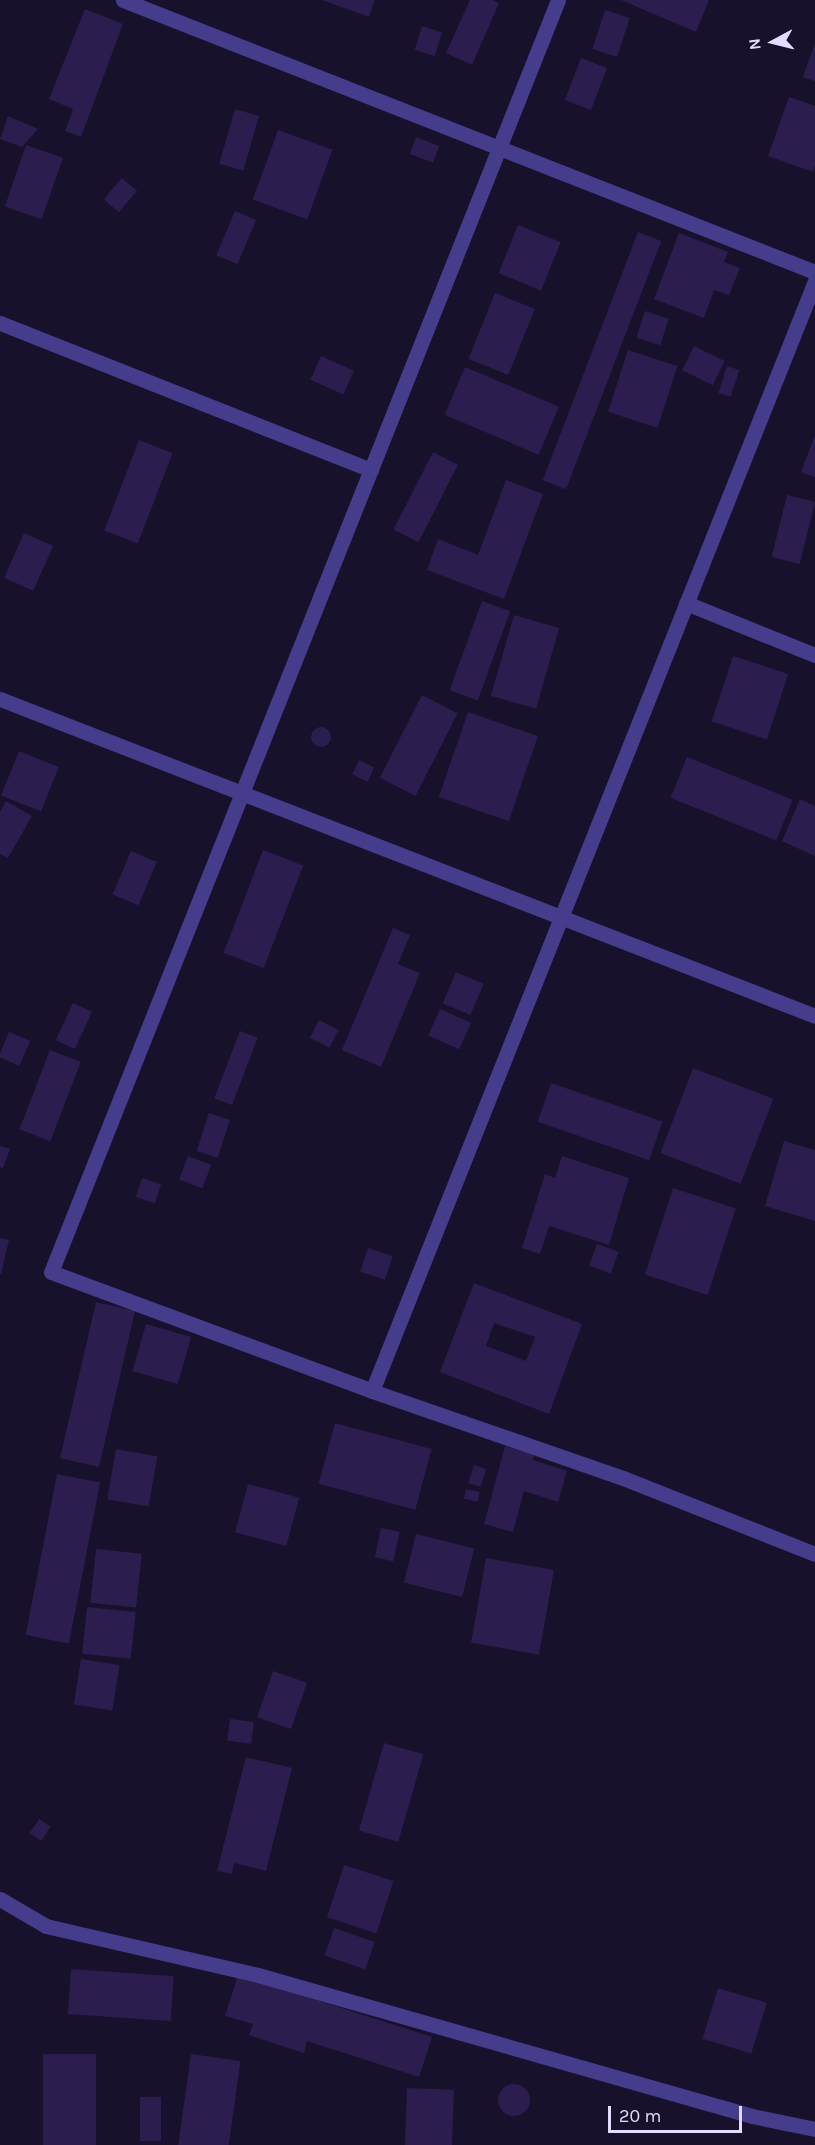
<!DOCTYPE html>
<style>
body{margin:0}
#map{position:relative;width:815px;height:2145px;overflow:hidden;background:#18112c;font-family:Karla,sans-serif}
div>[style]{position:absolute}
.building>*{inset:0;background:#2b1d4d;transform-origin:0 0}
.round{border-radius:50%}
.minor>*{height:15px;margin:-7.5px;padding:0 7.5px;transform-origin:7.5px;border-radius:7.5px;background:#453c8b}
span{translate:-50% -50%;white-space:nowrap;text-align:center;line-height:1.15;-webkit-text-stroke:5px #18112c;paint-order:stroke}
.north{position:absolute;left:743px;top:12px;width:60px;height:60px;-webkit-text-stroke:4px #18112c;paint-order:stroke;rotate:263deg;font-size:16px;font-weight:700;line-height:24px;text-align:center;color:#e3dcff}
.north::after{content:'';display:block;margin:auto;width:21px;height:27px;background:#e3dcff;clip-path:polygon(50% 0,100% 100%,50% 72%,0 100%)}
.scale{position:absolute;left:608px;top:2106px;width:134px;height:27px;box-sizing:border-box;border:3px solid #e3dcff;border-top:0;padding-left:8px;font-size:18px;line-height:21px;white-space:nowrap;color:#e3dcff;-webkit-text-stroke:4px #18112c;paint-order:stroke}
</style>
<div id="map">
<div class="building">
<div style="clip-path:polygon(322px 0,375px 0,369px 17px)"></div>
<div style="clip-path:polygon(470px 0,493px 0,499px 3px,472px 65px,446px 53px)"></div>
<div style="clip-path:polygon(621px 0,709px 0,696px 32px)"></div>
<div style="clip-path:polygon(85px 9px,123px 24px,81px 137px,65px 131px,73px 109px,49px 99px)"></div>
<div style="left:605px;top:10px;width:26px;height:41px;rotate:18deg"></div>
<div style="left:422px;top:26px;width:21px;height:25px;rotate:17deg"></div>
<div style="clip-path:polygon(815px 43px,815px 81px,803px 77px)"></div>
<div style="left:581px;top:58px;width:28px;height:45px;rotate:21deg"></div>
<div style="clip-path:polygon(789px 97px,815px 106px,815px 165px,813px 172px,768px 156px)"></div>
<div style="left:235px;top:109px;width:25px;height:57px;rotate:16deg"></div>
<div style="clip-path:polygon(8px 116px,38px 129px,22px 147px,0 139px)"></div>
<div style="left:278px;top:130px;width:58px;height:74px;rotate:20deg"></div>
<div style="left:416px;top:137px;width:25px;height:18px;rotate:21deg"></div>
<div style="left:26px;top:145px;width:39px;height:65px;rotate:19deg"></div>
<div style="left:122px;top:178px;width:20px;height:28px;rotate:41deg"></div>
<div style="left:235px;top:211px;width:23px;height:48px;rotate:23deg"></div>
<div style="left:518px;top:225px;width:46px;height:52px;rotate:22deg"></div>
<div style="left:638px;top:232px;width:25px;height:266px;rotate:21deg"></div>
<div style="clip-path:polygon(679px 233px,728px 252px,724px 262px,740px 268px,729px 295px,714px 290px,704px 318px,654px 299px)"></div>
<div style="left:495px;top:293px;width:43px;height:71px;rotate:22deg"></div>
<div style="left:645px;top:311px;width:25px;height:28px;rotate:18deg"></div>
<div style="left:694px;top:346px;width:34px;height:27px;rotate:26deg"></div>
<div style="left:628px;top:350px;width:52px;height:65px;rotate:18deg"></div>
<div style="left:321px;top:356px;width:36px;height:26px;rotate:24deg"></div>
<div style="left:727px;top:366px;width:13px;height:28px;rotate:18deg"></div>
<div style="left:465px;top:367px;width:102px;height:52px;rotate:23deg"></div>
<div style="clip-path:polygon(815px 435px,815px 477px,801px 472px)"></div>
<div style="left:139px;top:440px;width:36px;height:97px;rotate:21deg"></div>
<div style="left:433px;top:452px;width:28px;height:87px;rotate:27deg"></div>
<div style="clip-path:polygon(506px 480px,543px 494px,504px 599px,427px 570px,438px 539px,478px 555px)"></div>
<div style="left:787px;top:495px;width:29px;height:64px;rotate:14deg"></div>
<div style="left:24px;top:533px;width:32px;height:49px;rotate:24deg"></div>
<div style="left:482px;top:601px;width:30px;height:95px;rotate:20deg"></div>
<div style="left:514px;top:615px;width:47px;height:84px;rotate:16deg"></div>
<div style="left:733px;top:656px;width:58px;height:69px;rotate:18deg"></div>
<div style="left:422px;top:695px;width:40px;height:93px;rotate:27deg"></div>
<div style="left:468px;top:712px;width:74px;height:90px;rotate:19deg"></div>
<div class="round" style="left:311px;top:727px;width:20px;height:20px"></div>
<div style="left:19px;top:751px;width:43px;height:48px;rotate:22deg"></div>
<div style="left:687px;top:757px;width:114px;height:44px;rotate:22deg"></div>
<div style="left:359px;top:760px;width:17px;height:16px;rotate:25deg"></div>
<div style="clip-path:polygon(800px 799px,815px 806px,815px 856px,782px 841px)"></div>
<div style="clip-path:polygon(6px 801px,32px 816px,8px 858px,0 854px,0 812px)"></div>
<div style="left:263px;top:850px;width:43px;height:110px;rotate:21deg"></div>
<div style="left:131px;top:851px;width:28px;height:47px;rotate:23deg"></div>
<div style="clip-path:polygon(393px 928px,410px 935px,398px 964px,420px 973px,381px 1067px,342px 1050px)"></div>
<div style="left:456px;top:972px;width:30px;height:34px;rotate:23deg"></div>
<div style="left:73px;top:1003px;width:21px;height:41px;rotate:25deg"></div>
<div style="left:440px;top:1009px;width:34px;height:29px;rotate:24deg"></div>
<div style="left:319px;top:1020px;width:22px;height:20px;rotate:27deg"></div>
<div style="left:240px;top:1031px;width:19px;height:72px;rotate:21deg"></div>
<div style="left:9px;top:1032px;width:23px;height:27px;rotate:23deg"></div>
<div style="left:50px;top:1050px;width:33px;height:85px;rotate:21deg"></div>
<div style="left:693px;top:1068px;width:86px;height:91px;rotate:21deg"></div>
<div style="left:551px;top:1083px;width:118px;height:41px;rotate:19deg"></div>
<div style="left:209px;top:1113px;width:22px;height:40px;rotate:18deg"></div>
<div style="clip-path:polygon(784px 1141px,815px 1150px,815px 1221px,765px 1206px)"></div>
<div style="clip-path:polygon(0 1146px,10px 1149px,3px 1168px,0 1167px)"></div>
<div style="left:188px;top:1156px;width:25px;height:25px;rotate:21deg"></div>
<div style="clip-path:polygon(562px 1156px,629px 1178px,609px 1245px,549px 1226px,540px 1254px,522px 1248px,545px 1174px,555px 1178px)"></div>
<div style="left:142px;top:1178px;width:20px;height:20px;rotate:18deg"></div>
<div style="left:673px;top:1188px;width:66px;height:91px;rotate:18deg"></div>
<div style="clip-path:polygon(0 1238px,9px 1240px,1px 1274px,0 1274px)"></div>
<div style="left:597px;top:1244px;width:23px;height:23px;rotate:20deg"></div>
<div style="left:368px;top:1248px;width:26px;height:25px;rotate:18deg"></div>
<div style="clip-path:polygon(evenodd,474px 1283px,582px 1324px,549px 1414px,440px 1372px,474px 1283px,494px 1323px,535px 1337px,526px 1361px,486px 1346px,494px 1323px)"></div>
<div style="left:96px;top:1302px;width:40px;height:160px;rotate:13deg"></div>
<div style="left:146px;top:1324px;width:47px;height:49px;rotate:16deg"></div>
<div style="left:335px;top:1423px;width:100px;height:63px;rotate:15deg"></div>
<div style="clip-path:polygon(505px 1446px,534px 1454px,533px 1460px,567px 1471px,558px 1502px,524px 1491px,513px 1532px,484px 1524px)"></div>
<div style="left:116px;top:1449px;width:42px;height:51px;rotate:10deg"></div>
<div style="left:474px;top:1465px;width:13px;height:19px;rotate:18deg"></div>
<div style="left:57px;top:1474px;width:44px;height:164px;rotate:11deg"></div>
<div style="left:248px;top:1484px;width:53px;height:50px;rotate:15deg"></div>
<div style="left:466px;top:1489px;width:14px;height:10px;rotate:12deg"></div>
<div style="left:381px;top:1528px;width:19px;height:30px;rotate:12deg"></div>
<div style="left:416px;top:1534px;width:60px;height:50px;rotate:14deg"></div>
<div style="left:96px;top:1549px;width:46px;height:54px;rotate:6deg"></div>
<div style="left:486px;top:1558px;width:69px;height:86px;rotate:10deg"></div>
<div style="left:87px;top:1607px;width:49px;height:47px;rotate:6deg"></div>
<div style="left:81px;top:1659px;width:39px;height:46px;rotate:9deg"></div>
<div style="left:273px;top:1671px;width:36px;height:49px;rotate:19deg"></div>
<div style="left:230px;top:1719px;width:24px;height:22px;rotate:7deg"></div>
<div style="left:384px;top:1743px;width:41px;height:91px;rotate:16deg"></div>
<div style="clip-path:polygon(246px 1757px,292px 1768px,266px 1871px,234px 1863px,232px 1874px,217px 1871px)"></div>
<div style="left:39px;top:1819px;width:14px;height:17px;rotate:34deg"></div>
<div style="left:344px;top:1865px;width:52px;height:55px;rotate:18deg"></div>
<div style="left:334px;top:1928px;width:43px;height:29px;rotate:19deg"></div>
<div style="left:71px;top:1969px;width:103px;height:45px;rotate:4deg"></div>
<div style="clip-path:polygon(238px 1975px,432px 2037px,419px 2077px,307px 2041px,304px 2053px,249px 2035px,253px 2024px,225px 2016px)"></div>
<div style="left:718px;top:1988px;width:51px;height:53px;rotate:17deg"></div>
<div style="left:43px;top:2054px;width:53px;height:91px"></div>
<div style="left:191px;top:2054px;width:50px;height:92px;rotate:8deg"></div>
<div class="round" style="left:498px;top:2084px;width:32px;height:32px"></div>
<div style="left:407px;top:2088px;width:47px;height:57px;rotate:2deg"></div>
<div style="left:161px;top:2097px;width:44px;height:21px;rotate:90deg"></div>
</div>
<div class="minor">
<div style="left:123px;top:0;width:744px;rotate:21.46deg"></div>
<div style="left:558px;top:0;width:1369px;rotate:111.73deg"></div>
<div style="left:51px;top:1272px;width:342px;rotate:20.3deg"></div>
<div style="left:372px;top:1391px;width:266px;rotate:19.1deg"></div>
<div style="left:623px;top:1478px;width:206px;rotate:21.6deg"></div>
<div style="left:0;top:323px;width:399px;rotate:21.6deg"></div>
<div style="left:686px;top:603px;width:139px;rotate:22deg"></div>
<div style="left:0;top:699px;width:874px;rotate:21.25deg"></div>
<div style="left:372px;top:1391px;width:1195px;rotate:-68.24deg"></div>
<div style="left:0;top:1899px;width:53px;rotate:30.4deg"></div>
<div style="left:46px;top:1926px;width:218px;rotate:13deg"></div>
<div style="left:258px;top:1975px;width:514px;rotate:15.93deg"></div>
<div style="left:752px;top:2116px;width:64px;rotate:11.7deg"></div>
</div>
<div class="north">N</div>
<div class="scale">20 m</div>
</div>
